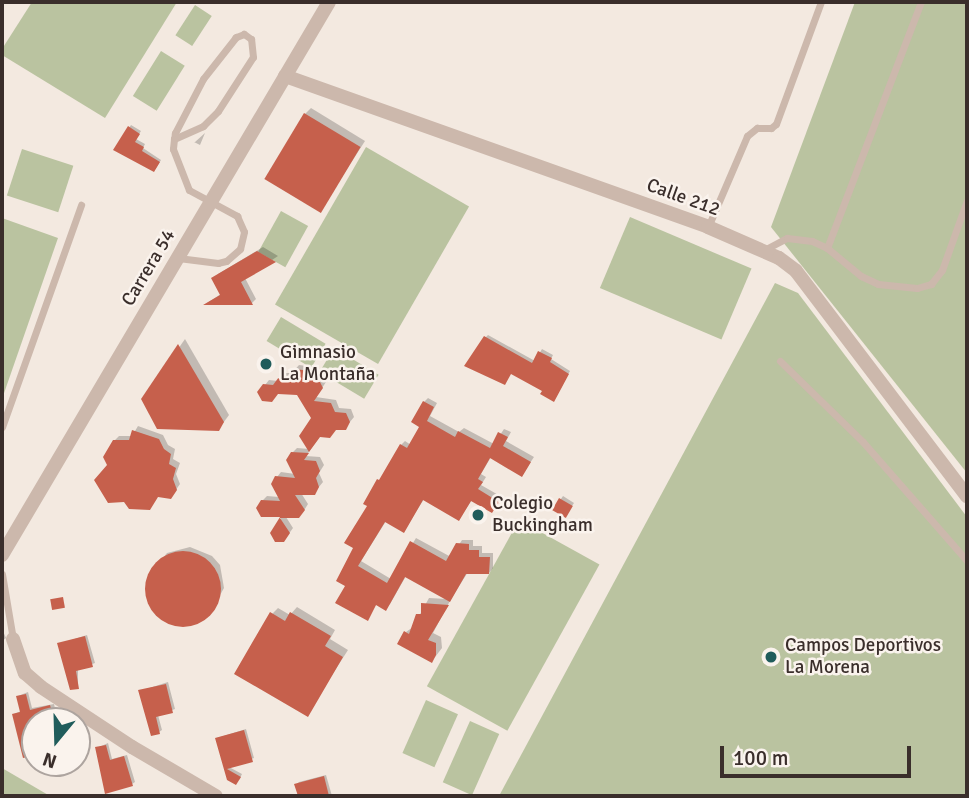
<!DOCTYPE html>
<meta charset="utf-8">
<style>
body{margin:0}
#map{position:relative;width:969px;height:798px;overflow:hidden;background:#f3e9e0;font-family:Signika,sans-serif}
div>[style]{position:absolute}
.green>*{inset:0;background:#bac3a0;transform-origin:0 0}
.shadow>*{inset:0;background:#0003}
.building>*{inset:0;background:#c6604c;transform-origin:0 0}
.round{border-radius:50%}
.service>*{height:7px;margin:-3.5px;padding:0 3.5px;transform-origin:3.5px;border-radius:3.5px;background:#ccb8ac}
.minor>*{height:14px;margin:-7px;padding:0 7px;transform-origin:7px;border-radius:7px;background:#ccb8ac}
.dots>*{width:19px;height:19px;translate:-50% -50%;box-sizing:border-box;border:4px solid #faf3ed;border-radius:50%}
span{translate:-50% -50%;white-space:nowrap;text-align:center;line-height:1.15;-webkit-text-stroke:5px #faf3ed;paint-order:stroke}
.street-label{font-size:19px;color:#3a2e2b}
.poi-label{font-size:19px;color:#3a2e2b}
.left{translate:0 -50%;text-align:left}
.frame{position:absolute;inset:0;border:4px solid #3a2e2b;pointer-events:none}
.north{position:absolute;left:21px;top:707px;width:70px;height:70px;box-sizing:border-box;background:#faf3ed;border:2px solid #ada49f;border-radius:50%;rotate:199deg;font-size:19px;font-weight:700;line-height:28px;text-align:center;color:#3a2e2b}
.north::after{content:'';display:block;margin:auto;width:24px;height:32px;background:#205c5b;clip-path:polygon(50% 0,100% 100%,50% 72%,0 100%)}
.scale{position:absolute;left:720px;top:746px;width:191px;height:32px;box-sizing:border-box;border:4px solid #3a2e2b;border-top:0;padding-left:9px;font-size:21px;line-height:24px;white-space:nowrap;color:#3a2e2b;-webkit-text-stroke:5px #faf3ed;paint-order:stroke}
</style>
<div id="map">
<div class="green">
<div style="clip-path:polygon(32px 2px,177px 2px,105px 118px,2px 55px,2px 49px)"></div>
<div style="clip-path:polygon(855px 2px,967px 2px,967px 473px,771px 227px)"></div>
<div style="left:195px;top:5px;width:20px;height:36px;rotate:33deg"></div>
<div style="left:161px;top:51px;width:28px;height:53px;rotate:32deg"></div>
<div style="left:366px;top:147px;width:119px;height:182px;rotate:30deg"></div>
<div style="left:22px;top:149px;width:54px;height:49px;rotate:18deg"></div>
<div style="left:281px;top:211px;width:31px;height:47px;rotate:29deg"></div>
<div style="left:630px;top:217px;width:132px;height:77px;rotate:23deg"></div>
<div style="clip-path:polygon(2px 218px,58px 238px,2px 399px)"></div>
<div style="clip-path:polygon(775px 283px,798px 293px,967px 517px,967px 796px,499px 796px)"></div>
<div style="left:281px;top:317px;width:52px;height:28px;rotate:31deg"></div>
<div style="left:334px;top:348px;width:52px;height:28px;rotate:31deg"></div>
<div style="left:519px;top:520px;width:92px;height:190px;rotate:29deg"></div>
<div style="left:426px;top:700px;width:35px;height:58px;rotate:24deg"></div>
<div style="left:470px;top:721px;width:32px;height:67px;rotate:24deg"></div>
<div style="clip-path:polygon(2px 768px,50px 796px,2px 796px)"></div>
</div>
<div class="shadow">
<div style="clip-path:polygon(311px 108px,365px 141px,320px 211px,305px 114px)"></div>
<div style="clip-path:polygon(131px 125px,141px 131px,136px 139px,145px 144px,143px 148px,161px 160px,156px 168px,115px 149px)"></div>
<div style="clip-path:polygon(205px 133px,200px 145px,194px 142px,195px 142px)"></div>
<div style="clip-path:polygon(263px 247px,278px 256px,245px 278px,256px 299px,252px 303px,207px 303px,221px 294px,218px 274px)"></div>
<div style="clip-path:polygon(488px 335px,535px 361px,542px 349px,553px 355px,551px 359px,570px 371px,556px 397px,485px 338px)"></div>
<div style="clip-path:polygon(185px 339px,229px 415px,218px 430px,143px 399px)"></div>
<div style="clip-path:polygon(299px 365px,307px 366px,312px 374px,322px 375px,326px 382px,316px 397px,336px 400px,339px 408px,351px 409px,354px 417px,345px 428px,336px 428px,321px 435px,306px 456px,320px 457px,324px 465px,319px 473px,323px 482px,314px 493px,301px 493px,308px 504px,303px 512px,286px 517px,293px 528px,288px 535px,272px 533px,283px 515px,262px 501px,267px 496px,279px 497px,277px 477px,281px 472px,295px 474px,292px 453px,297px 448px,309px 449px,313px 418px,298px 394px,265px 385px,269px 380px,278px 381px,285px 373px,292px 373px)"></div>
<div style="clip-path:polygon(428px 398px,437px 403px,430px 416px,459px 432px,464px 428px,494px 444px,504px 429px,511px 432px,506px 441px,534px 457px,522px 475px,491px 457px,481px 474px,486px 477px,481px 485px,502px 497px,492px 511px,472px 500px,459px 519px,424px 499px,404px 531px,386px 521px,361px 561px,391px 579px,416px 538px,451px 557px,462px 540px,473px 540px,473px 546px,482px 546px,482px 553px,493px 553px,493px 568px,489px 573px,468px 572px,451px 599px,433px 633px,441px 637px,442px 648px,432px 661px,406px 632px,413px 627px,429px 598px,447px 599px,406px 576px,390px 604px,386px 608px,377px 603px,367px 619px,348px 585px,355px 548px,369px 505px,401px 445px,405px 441px,411px 445px,421px 426px,424px 402px)"></div>
<div style="clip-path:polygon(138px 426px,163px 435px,168px 445px,175px 449px,173px 459px,180px 463px,176px 474px,180px 484px,171px 497px,109px 465px,114px 441px,119px 436px,132px 436px)"></div>
<div style="clip-path:polygon(563px 496px,574px 503px,567px 513px,554px 509px)"></div>
<div style="clip-path:polygon(190px 547px,212px 556px,220px 565px,224px 588px,209px 615px,199px 622px,175px 624px,154px 612px,148px 602px,147px 578px,167px 553px)"></div>
<div style="clip-path:polygon(297px 607px,335px 630px,330px 639px,348px 650px,307px 714px,272px 614px,278px 608px,290px 615px)"></div>
<div style="clip-path:polygon(2px 629px,6px 638px,2px 641px)"></div>
<div style="clip-path:polygon(87px 635px,95px 663px,78px 669px,78px 687px,59px 644px)"></div>
<div style="clip-path:polygon(168px 682px,175px 709px,158px 715px,162px 730px,159px 732px,140px 691px)"></div>
<div style="clip-path:polygon(28px 692px,32px 708px,54px 704px,58px 721px,35px 721px,35px 754px,14px 714px,21px 711px,18px 696px)"></div>
<div style="clip-path:polygon(246px 729px,254px 758px,229px 767px,242px 774px,239px 780px,228px 779px,217px 738px)"></div>
<div style="clip-path:polygon(108px 743px,112px 759px,127px 755px,135px 782px,132px 784px,97px 748px)"></div>
<div style="clip-path:polygon(326px 775px,332px 796px,300px 796px,296px 785px,299px 782px)"></div>
</div>
<div class="building">
<div style="left:304px;top:113px;width:66px;height:77px;rotate:31deg"></div>
<div style="clip-path:polygon(128px 126px,140px 134px,135px 142px,144px 147px,142px 151px,160px 162px,154px 172px,113px 150px)"></div>
<div style="clip-path:polygon(257px 251px,276px 262px,241px 282px,253px 305px,203px 305px,220px 295px,211px 278px)"></div>
<div style="clip-path:polygon(484px 336px,532px 363px,538px 351px,552px 358px,550px 362px,569px 374px,554px 402px,540px 394px,542px 391px,511px 374px,505px 385px,464px 366px)"></div>
<div style="clip-path:polygon(178px 344px,224px 422px,219px 431px,157px 429px,141px 399px)"></div>
<div style="clip-path:polygon(293px 369px,303px 370px,308px 378px,318px 378px,323px 388px,314px 401px,331px 403px,335px 412px,346px 413px,350px 422px,346px 430px,336px 430px,330px 438px,320px 437px,309px 452px,299px 436px,311px 418px,297px 395px,278px 394px,272px 402px,262px 401px,257px 392px,263px 384px,273px 385px,279px 377px,288px 377px)"></div>
<div style="clip-path:polygon(423px 401px,434px 407px,427px 421px,455px 437px,458px 431px,490px 448px,498px 432px,508px 437px,503px 446px,531px 462px,522px 477px,490px 458px,478px 479px,483px 482px,478px 489px,499px 502px,492px 513px,471px 501px,459px 521px,423px 500px,404px 533px,385px 522px,358px 566px,387px 583px,410px 541px,446px 561px,456px 543px,469px 544px,469px 550px,479px 550px,479px 557px,490px 557px,489px 574px,466px 574px,450px 602px,405px 577px,386px 611px,376px 605px,368px 621px,335px 603px,345px 586px,336px 581px,353px 548px,344px 543px,367px 506px,363px 504px,377px 479px,379px 480px,400px 444px,407px 448px,419px 427px,411px 422px)"></div>
<div style="clip-path:polygon(132px 430px,159px 439px,164px 449px,171px 454px,169px 464px,176px 468px,173px 479px,177px 490px,171px 499px,158px 497px,150px 510px,129px 509px,124px 502px,108px 503px,94px 480px,107px 465px,103px 457px,113px 440px,129px 440px)"></div>
<div style="clip-path:polygon(291px 452px,309px 453px,304px 460px,316px 461px,320px 471px,316px 478px,319px 487px,315px 495px,295px 495px,305px 510px,299px 518px,280px 518px,290px 533px,284px 542px,275px 542px,270px 533px,280px 517px,261px 517px,256px 508px,261px 500px,280px 501px,271px 484px,275px 476px,295px 478px,286px 460px)"></div>
<div style="left:559px;top:498px;width:16px;height:14px;rotate:30deg"></div>
<div class="round" style="left:145px;top:551px;width:76px;height:76px"></div>
<div style="left:63px;top:597px;width:11px;height:13px;rotate:80deg"></div>
<div style="clip-path:polygon(421px 603px,449px 605px,428px 640px,436px 643px,436px 655px,432px 663px,397px 644px,404px 631px,409px 634px,416px 614px,421px 614px)"></div>
<div style="clip-path:polygon(270px 612px,285px 621px,290px 612px,331px 636px,325px 646px,343px 657px,308px 717px,234px 674px)"></div>
<div style="clip-path:polygon(85px 636px,93px 667px,76px 671px,79px 689px,70px 690px,57px 643px)"></div>
<div style="clip-path:polygon(166px 684px,173px 713px,156px 717px,160px 734px,151px 736px,138px 690px)"></div>
<div style="clip-path:polygon(26px 694px,30px 710px,50px 705px,55px 721px,35px 721px,35px 755px,23px 758px,12px 714px,20px 712px,16px 696px)"></div>
<div style="clip-path:polygon(244px 730px,253px 762px,227px 769px,241px 777px,236px 785px,227px 780px,215px 738px)"></div>
<div style="clip-path:polygon(106px 745px,110px 760px,124px 756px,133px 786px,105px 794px,95px 747px)"></div>
<div style="clip-path:polygon(324px 776px,329px 796px,298px 796px,294px 784px)"></div>
</div>
<div class="service">
<div style="left:174px;top:139px;width:32px;rotate:-24deg"></div>
<div style="left:203px;top:126px;width:21px;rotate:-45deg"></div>
<div style="left:218px;top:111px;width:64px;rotate:-57.1deg"></div>
<div style="left:253px;top:57px;width:18px;rotate:-96deg"></div>
<div style="left:251px;top:39px;width:9px;rotate:-144deg"></div>
<div style="left:244px;top:34px;width:9px;rotate:159deg"></div>
<div style="left:236px;top:37px;width:53px;rotate:128.2deg"></div>
<div style="left:203px;top:79px;width:61px;rotate:117.4deg"></div>
<div style="left:175px;top:133px;width:6px;rotate:99deg"></div>
<div style="left:174px;top:139px;width:10px;rotate:96deg"></div>
<div style="left:173px;top:149px;width:44px;rotate:68.7deg"></div>
<div style="left:189px;top:190px;width:55px;rotate:28.4deg"></div>
<div style="left:237px;top:216px;width:17px;rotate:66deg"></div>
<div style="left:244px;top:232px;width:17px;rotate:103deg"></div>
<div style="left:240px;top:249px;width:18px;rotate:139deg"></div>
<div style="left:226px;top:261px;width:8px;rotate:166deg"></div>
<div style="left:218px;top:263px;width:40px;rotate:-172.9deg"></div>
<div style="left:708px;top:227px;width:99px;rotate:-66.8deg"></div>
<div style="left:747px;top:136px;width:13px;rotate:-39deg"></div>
<div style="left:757px;top:128px;width:14px"></div>
<div style="left:771px;top:128px;width:6px;rotate:-39deg"></div>
<div style="left:776px;top:124px;width:130px;rotate:-69.8deg"></div>
<div style="left:827px;top:248px;width:263px;rotate:-69.1deg"></div>
<div style="left:764px;top:250px;width:26px;rotate:-28deg"></div>
<div style="left:787px;top:238px;width:25px;rotate:7deg"></div>
<div style="left:812px;top:241px;width:17px;rotate:25deg"></div>
<div style="left:827px;top:248px;width:44px;rotate:39.5deg"></div>
<div style="left:861px;top:276px;width:19px;rotate:25deg"></div>
<div style="left:878px;top:284px;width:39px;rotate:6deg"></div>
<div style="left:917px;top:288px;width:15px;rotate:-16deg"></div>
<div style="left:931px;top:284px;width:18px;rotate:-52deg"></div>
<div style="left:942px;top:270px;width:74px;rotate:-70.3deg"></div>
<div style="left:780px;top:361px;width:116px;rotate:44.3deg"></div>
<div style="left:863px;top:442px;width:158px;rotate:48.8deg"></div>
<div style="left:2px;top:427px;width:236px;rotate:-70.4deg"></div>
<div style="left:2px;top:574px;width:66px;rotate:80.4deg"></div>
</div>
<div class="minor">
<div style="left:285px;top:76px;width:449px;rotate:19.6deg"></div>
<div style="left:708px;top:227px;width:77px;rotate:23.6deg"></div>
<div style="left:779px;top:258px;width:21px;rotate:37deg"></div>
<div style="left:796px;top:271px;width:283px;rotate:52.8deg"></div>
<div style="left:2px;top:555px;width:642px;rotate:-59.4deg"></div>
<div style="left:13px;top:639px;width:36px;rotate:71deg"></div>
<div style="left:25px;top:673px;width:21px;rotate:41deg"></div>
<div style="left:41px;top:687px;width:109px;rotate:33.4deg"></div>
<div style="left:132px;top:747px;width:97px;rotate:30.3deg"></div>
</div>
<div class="dots">
<div style="left:266px;top:364px;background:#205c5b"></div>
<div style="left:478px;top:515px;background:#205c5b"></div>
<div style="left:771px;top:657px;background:#205c5b"></div>
</div>
<div class="street-label">
<span style="left:683px;top:198px;rotate:20deg">Calle 212</span>
<span style="left:149px;top:268px;rotate:-59deg">Carrera 54</span>
</div>
<div class="poi-label">
<span class="left" style="left:280px;top:364px">Gimnasio<br>La Montaña</span>
<span class="left" style="left:492px;top:515px">Colegio<br>Buckingham</span>
<span class="left" style="left:785px;top:657px">Campos Deportivos<br>La Morena</span>
</div>
<div class="frame"></div>
<div class="north">N</div>
<div class="scale">100 m</div>
</div>
